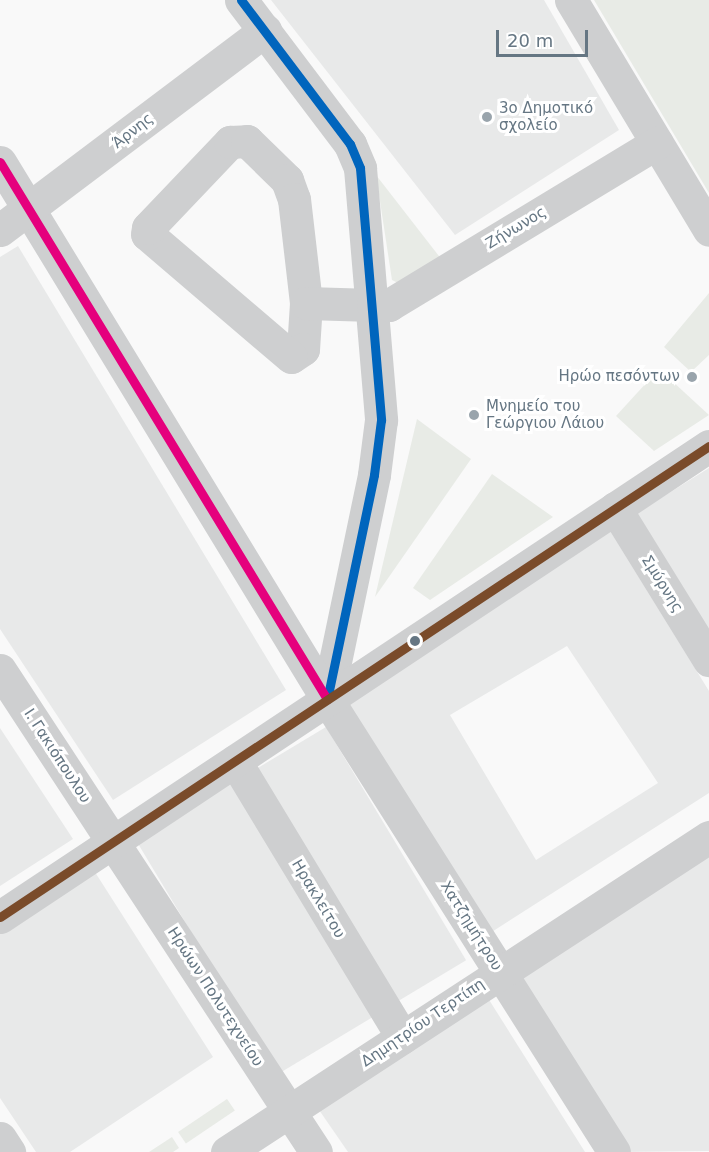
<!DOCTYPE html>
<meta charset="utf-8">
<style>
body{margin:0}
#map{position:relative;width:709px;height:1152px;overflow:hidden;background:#f9f9f9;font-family:"DejaVu Sans",sans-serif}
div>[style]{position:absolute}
.built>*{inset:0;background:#e8e9e9;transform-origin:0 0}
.green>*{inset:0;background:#e8ebe6;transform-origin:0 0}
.minor>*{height:33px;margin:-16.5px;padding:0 16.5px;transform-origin:16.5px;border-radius:16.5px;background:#cecfd0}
.bus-1>*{height:9px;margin:-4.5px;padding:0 4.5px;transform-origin:4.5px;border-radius:4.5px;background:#0065bd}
.bus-2>*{height:9px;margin:-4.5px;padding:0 4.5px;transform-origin:4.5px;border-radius:4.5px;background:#e5007d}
.bus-3>*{height:9px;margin:-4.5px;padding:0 4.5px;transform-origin:4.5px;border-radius:4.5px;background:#7a4b2a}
.dots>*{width:16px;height:16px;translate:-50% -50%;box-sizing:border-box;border:3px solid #fff;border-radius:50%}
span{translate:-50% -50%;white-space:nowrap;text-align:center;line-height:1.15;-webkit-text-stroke:6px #fff;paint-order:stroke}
.poi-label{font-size:15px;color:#657683}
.left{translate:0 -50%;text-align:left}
.right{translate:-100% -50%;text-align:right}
.street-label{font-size:15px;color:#657683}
.scale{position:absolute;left:496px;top:30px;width:92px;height:27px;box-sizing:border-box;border:3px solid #657683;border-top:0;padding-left:8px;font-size:18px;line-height:21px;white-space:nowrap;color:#657683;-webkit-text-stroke:4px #fff;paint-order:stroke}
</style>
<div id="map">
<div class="built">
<div style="clip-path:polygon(271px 0,544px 0,619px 130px,455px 235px)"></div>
<div style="clip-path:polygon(18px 246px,286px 690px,113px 800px,0 629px,0 257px)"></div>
<div style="clip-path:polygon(709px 468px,709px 630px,637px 513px)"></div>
<div style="clip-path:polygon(evenodd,607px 526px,709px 691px,709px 793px,487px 935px,348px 703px,607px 526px,567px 646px,658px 783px,536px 860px,450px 715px,567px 646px)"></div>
<div style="left:326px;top:727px;width:272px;height:82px;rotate:59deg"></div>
<div style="clip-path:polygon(0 728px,73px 839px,0 886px)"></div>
<div style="left:231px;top:779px;width:277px;height:113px;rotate:59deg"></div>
<div style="clip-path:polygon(709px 854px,709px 1151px,620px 1152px,516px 980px)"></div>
<div style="clip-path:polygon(93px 869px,213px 1057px,70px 1152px,36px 1152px,0 1098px,0 932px)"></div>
<div style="clip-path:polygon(486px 995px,585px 1152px,348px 1152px,317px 1107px)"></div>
</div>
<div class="green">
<div style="clip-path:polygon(594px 0,709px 0,709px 193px)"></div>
<div style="clip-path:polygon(376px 175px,442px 260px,398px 283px,392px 280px)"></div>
<div style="clip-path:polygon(709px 293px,709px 355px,691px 372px,664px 347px)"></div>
<div style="clip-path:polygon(659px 369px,709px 415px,654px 451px,616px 416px)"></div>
<div style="clip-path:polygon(417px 419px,471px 459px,375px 597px)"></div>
<div style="clip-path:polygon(492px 474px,553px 517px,430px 600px,413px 588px)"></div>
<div style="left:227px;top:1099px;width:14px;height:59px;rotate:56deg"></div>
<div style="clip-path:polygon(172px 1137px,179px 1148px,173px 1152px,149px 1152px)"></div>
</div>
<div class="minor">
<div style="left:241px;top:0;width:181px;rotate:52.9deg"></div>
<div style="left:350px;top:144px;width:26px;rotate:67deg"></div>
<div style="left:360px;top:168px;width:253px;rotate:85.2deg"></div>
<div style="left:381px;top:420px;width:55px;rotate:97.3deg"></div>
<div style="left:374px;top:475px;width:229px;rotate:101.8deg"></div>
<div style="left:571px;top:0;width:268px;rotate:59deg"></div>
<div style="left:0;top:162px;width:629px;rotate:58.66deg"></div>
<div style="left:327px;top:699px;width:536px;rotate:57.64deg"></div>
<div style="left:0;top:230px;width:332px;rotate:-37deg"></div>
<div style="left:306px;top:303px;width:46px;rotate:93.7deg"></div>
<div style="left:303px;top:349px;width:14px;rotate:146deg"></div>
<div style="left:291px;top:357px;width:189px;rotate:-139.5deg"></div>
<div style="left:147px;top:234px;width:6px;rotate:-81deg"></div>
<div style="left:148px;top:228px;width:119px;rotate:-46.4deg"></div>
<div style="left:230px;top:142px;width:17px;rotate:-3deg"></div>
<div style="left:247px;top:141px;width:56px;rotate:44.3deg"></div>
<div style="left:287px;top:180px;width:20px;rotate:70deg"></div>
<div style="left:294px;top:199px;width:105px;rotate:83.4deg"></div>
<div style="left:306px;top:303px;width:67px;rotate:1.7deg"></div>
<div style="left:373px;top:305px;width:16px"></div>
<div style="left:389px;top:305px;width:313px;rotate:-31.2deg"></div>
<div style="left:615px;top:508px;width:179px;rotate:58.3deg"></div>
<div style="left:0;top:670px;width:576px;rotate:56.75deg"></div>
<div style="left:235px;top:761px;width:323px;rotate:58.8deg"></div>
<div style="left:0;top:917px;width:851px;rotate:-33.6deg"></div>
<div style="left:0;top:1138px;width:17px;rotate:57deg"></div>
<div style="left:227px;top:1152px;width:576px;rotate:-33.17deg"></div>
</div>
<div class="bus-1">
<div style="left:241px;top:0;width:181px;rotate:52.9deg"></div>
<div style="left:350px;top:144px;width:26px;rotate:67deg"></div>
<div style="left:360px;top:168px;width:253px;rotate:85.2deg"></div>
<div style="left:381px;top:420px;width:55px;rotate:97.3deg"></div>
<div style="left:374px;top:475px;width:229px;rotate:101.8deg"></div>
</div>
<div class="bus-2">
<div style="left:0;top:162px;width:629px;rotate:58.66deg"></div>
</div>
<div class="bus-3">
<div style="left:0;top:917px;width:851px;rotate:-33.6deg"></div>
</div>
<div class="dots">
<div style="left:487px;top:117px;background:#99a4ac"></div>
<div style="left:692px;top:377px;background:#99a4ac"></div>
<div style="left:474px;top:415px;background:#99a4ac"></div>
<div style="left:415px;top:641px;background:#657683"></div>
</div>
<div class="poi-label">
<span class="left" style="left:499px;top:117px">3ο Δημοτικό<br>σχολείο</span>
<span class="right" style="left:680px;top:377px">Ηρώο πεσόντων</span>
<span class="left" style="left:486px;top:415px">Μνημείο του<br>Γεώργιου Λάιου</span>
</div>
<div class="street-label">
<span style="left:133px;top:131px;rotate:-38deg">Άρνης</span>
<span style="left:516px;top:228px;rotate:-31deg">Ζήνωνος</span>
<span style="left:662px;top:584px;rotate:58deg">Σμύρνης</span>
<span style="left:57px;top:756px;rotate:57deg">Ι. Γακιόπουλου</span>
<span style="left:318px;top:899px;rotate:59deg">Ηρακλείτου</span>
<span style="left:471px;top:926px;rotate:58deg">Χατζημήτρου</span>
<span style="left:215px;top:997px;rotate:57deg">Ηρώων Πολυτεχνείου</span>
<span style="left:423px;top:1023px;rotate:-34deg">Δημητρίου Τερτίπη</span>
</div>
<div class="scale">20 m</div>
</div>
